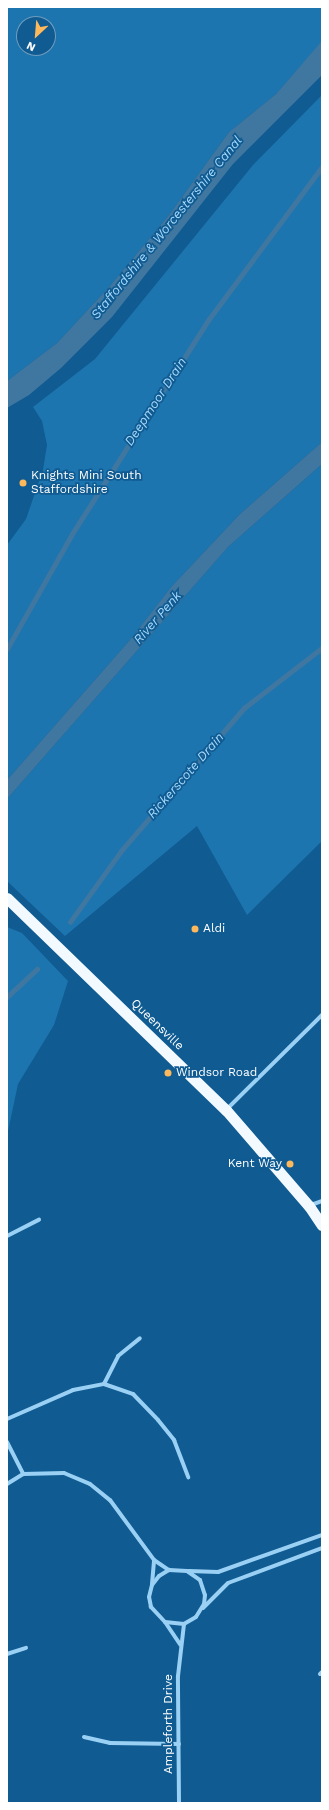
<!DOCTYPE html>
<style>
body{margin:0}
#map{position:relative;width:329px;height:1810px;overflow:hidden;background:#0f5b92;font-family:"Work Sans",sans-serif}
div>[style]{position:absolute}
.green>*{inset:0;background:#1d75b0}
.water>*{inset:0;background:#4077a0}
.stream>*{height:4.5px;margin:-2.25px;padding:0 2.25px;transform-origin:2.25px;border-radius:2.25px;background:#4077a0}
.minor>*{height:4px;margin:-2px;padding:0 2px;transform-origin:2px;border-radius:2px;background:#9ad0f4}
.trunk>*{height:11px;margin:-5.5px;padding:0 5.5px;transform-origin:5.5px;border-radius:5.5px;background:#f3faff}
.dots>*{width:11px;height:11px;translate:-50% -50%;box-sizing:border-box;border:2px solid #0f5b92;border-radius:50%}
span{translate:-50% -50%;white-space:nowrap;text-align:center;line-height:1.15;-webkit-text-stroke:3.5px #0f5b92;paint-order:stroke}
.poi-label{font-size:12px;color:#fff}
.left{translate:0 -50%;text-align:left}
.right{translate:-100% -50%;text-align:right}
.street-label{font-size:12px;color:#fff}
.water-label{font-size:13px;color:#a6d9fb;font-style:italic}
.frame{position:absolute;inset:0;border:8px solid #fff;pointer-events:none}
.north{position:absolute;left:16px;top:16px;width:40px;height:40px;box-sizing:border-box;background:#0f5b92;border:1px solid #6f9dbe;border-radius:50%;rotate:206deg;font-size:11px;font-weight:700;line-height:16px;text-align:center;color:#fff}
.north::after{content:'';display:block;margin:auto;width:14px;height:18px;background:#ffb95d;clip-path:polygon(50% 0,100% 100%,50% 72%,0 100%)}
</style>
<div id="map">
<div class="green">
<div style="clip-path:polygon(evenodd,7px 7px,322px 7px,321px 43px,276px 94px,229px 132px,169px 215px,109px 287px,57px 343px,7px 381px,7px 7px,24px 24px,48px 24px,48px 48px,24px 48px,24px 24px)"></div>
<div style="clip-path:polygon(322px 95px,322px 442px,240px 514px,172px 586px,129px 641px,7px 780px,7px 545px,26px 519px,43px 470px,47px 445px,42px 421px,33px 407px,95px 359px,253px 165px)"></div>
<div style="clip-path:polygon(322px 464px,322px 841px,247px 915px,197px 826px,65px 936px,7px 881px,7px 799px,228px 547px)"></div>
<div style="clip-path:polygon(7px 927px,22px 933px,68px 981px,54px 1025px,18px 1084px,7px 1136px)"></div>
</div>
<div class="water">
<div style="clip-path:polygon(322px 41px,322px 75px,233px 164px,112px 317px,61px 368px,29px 395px,7px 408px,7px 381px,57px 343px,109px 287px,169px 215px,229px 132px,276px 94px)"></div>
<div style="clip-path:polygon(322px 442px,322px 464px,228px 547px,7px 799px,7px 780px,129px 641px,172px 586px,240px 514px)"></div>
</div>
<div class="stream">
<div style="left:7px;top:649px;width:132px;rotate:-60.5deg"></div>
<div style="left:72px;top:534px;width:255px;rotate:-57.5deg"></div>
<div style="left:209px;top:319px;width:189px;rotate:-53.4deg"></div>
<div style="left:70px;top:922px;width:87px;rotate:-54.3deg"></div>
<div style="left:121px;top:851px;width:189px;rotate:-49.3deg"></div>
<div style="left:244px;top:708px;width:98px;rotate:-37.6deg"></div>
<div style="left:7px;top:997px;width:41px;rotate:-43deg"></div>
</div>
<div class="minor">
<div style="left:227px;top:1109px;width:134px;rotate:-44.7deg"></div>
<div style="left:311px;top:1205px;width:12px;rotate:-20deg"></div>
<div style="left:7px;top:1236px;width:36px;rotate:-27deg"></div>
<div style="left:104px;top:1384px;width:31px;rotate:19deg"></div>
<div style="left:133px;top:1394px;width:36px;rotate:46deg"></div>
<div style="left:158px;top:1420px;width:26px;rotate:51deg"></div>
<div style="left:174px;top:1440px;width:40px;rotate:69deg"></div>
<div style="left:104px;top:1384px;width:31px;rotate:-63deg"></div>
<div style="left:118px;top:1356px;width:28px;rotate:-39deg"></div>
<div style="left:7px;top:1419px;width:72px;rotate:-23.7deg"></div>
<div style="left:73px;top:1390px;width:32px;rotate:-11deg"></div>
<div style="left:7px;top:1442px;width:36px;rotate:63deg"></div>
<div style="left:7px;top:1484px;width:19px;rotate:-32deg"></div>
<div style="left:23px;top:1474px;width:41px;rotate:-1.4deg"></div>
<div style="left:64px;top:1473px;width:28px;rotate:23deg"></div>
<div style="left:90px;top:1484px;width:26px;rotate:39deg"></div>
<div style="left:110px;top:1500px;width:74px;rotate:53.7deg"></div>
<div style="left:154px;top:1560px;width:18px;rotate:34deg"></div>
<div style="left:169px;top:1570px;width:18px;rotate:3deg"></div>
<div style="left:187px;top:1571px;width:16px;rotate:35deg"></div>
<div style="left:200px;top:1580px;width:16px;rotate:72deg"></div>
<div style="left:205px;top:1595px;width:9px;rotate:96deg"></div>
<div style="left:204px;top:1604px;width:15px;rotate:122deg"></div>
<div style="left:196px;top:1617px;width:14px;rotate:150deg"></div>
<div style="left:184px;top:1624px;width:19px;rotate:-174deg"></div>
<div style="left:165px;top:1622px;width:21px;rotate:-133deg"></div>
<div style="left:151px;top:1607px;width:10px;rotate:-101deg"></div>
<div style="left:149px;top:1597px;width:12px;rotate:-76deg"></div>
<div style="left:152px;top:1585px;width:11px;rotate:-52deg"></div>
<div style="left:159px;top:1576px;width:12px;rotate:-31deg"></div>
<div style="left:189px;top:1571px;width:29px;rotate:2deg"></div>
<div style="left:218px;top:1572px;width:110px;rotate:-19.6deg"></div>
<div style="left:152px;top:1584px;width:24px;rotate:-85deg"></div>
<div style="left:203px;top:1608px;width:35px;rotate:-45deg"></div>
<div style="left:228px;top:1583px;width:100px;rotate:-20.4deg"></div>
<div style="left:165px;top:1622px;width:27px;rotate:56deg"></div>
<div style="left:7px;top:1654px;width:20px;rotate:-18deg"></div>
<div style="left:320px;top:1674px;width:3px;rotate:-45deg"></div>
<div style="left:84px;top:1737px;width:27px;rotate:13deg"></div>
<div style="left:110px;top:1743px;width:69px;rotate:0.8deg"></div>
<div style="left:179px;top:1803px;width:127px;rotate:-90.5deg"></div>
<div style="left:178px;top:1676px;width:52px;rotate:-83.4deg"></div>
</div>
<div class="trunk">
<div style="left:7px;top:898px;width:305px;rotate:44.1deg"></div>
<div style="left:226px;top:1110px;width:127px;rotate:49.2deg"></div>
<div style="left:309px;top:1206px;width:23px;rotate:56deg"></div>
</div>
<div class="dots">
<div style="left:23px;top:483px;background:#ffb95d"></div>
<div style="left:195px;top:929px;background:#ffb95d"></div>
<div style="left:168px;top:1073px;background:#ffb95d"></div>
<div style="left:290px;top:1164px;background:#ffb95d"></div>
</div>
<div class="poi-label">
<span class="left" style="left:31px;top:483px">Knights Mini South<br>Staffordshire</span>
<span class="left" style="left:203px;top:929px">Aldi</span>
<span class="left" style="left:176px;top:1073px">Windsor Road</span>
<span class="right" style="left:282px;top:1164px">Kent Way</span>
</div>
<div class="street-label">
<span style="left:157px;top:1025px;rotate:44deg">Queensville</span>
<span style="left:169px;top:1724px;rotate:-90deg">Ampleforth Drive</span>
</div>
<div class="water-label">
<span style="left:167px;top:228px;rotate:-51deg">Staffordshire &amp; Worcestershire Canal</span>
<span style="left:156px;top:402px;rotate:-57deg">Deepmoor Drain</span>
<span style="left:158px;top:618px;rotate:-49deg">River Penk</span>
<span style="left:186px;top:776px;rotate:-49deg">Rickerscote Drain</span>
</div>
<div class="frame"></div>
<div class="north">N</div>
</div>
